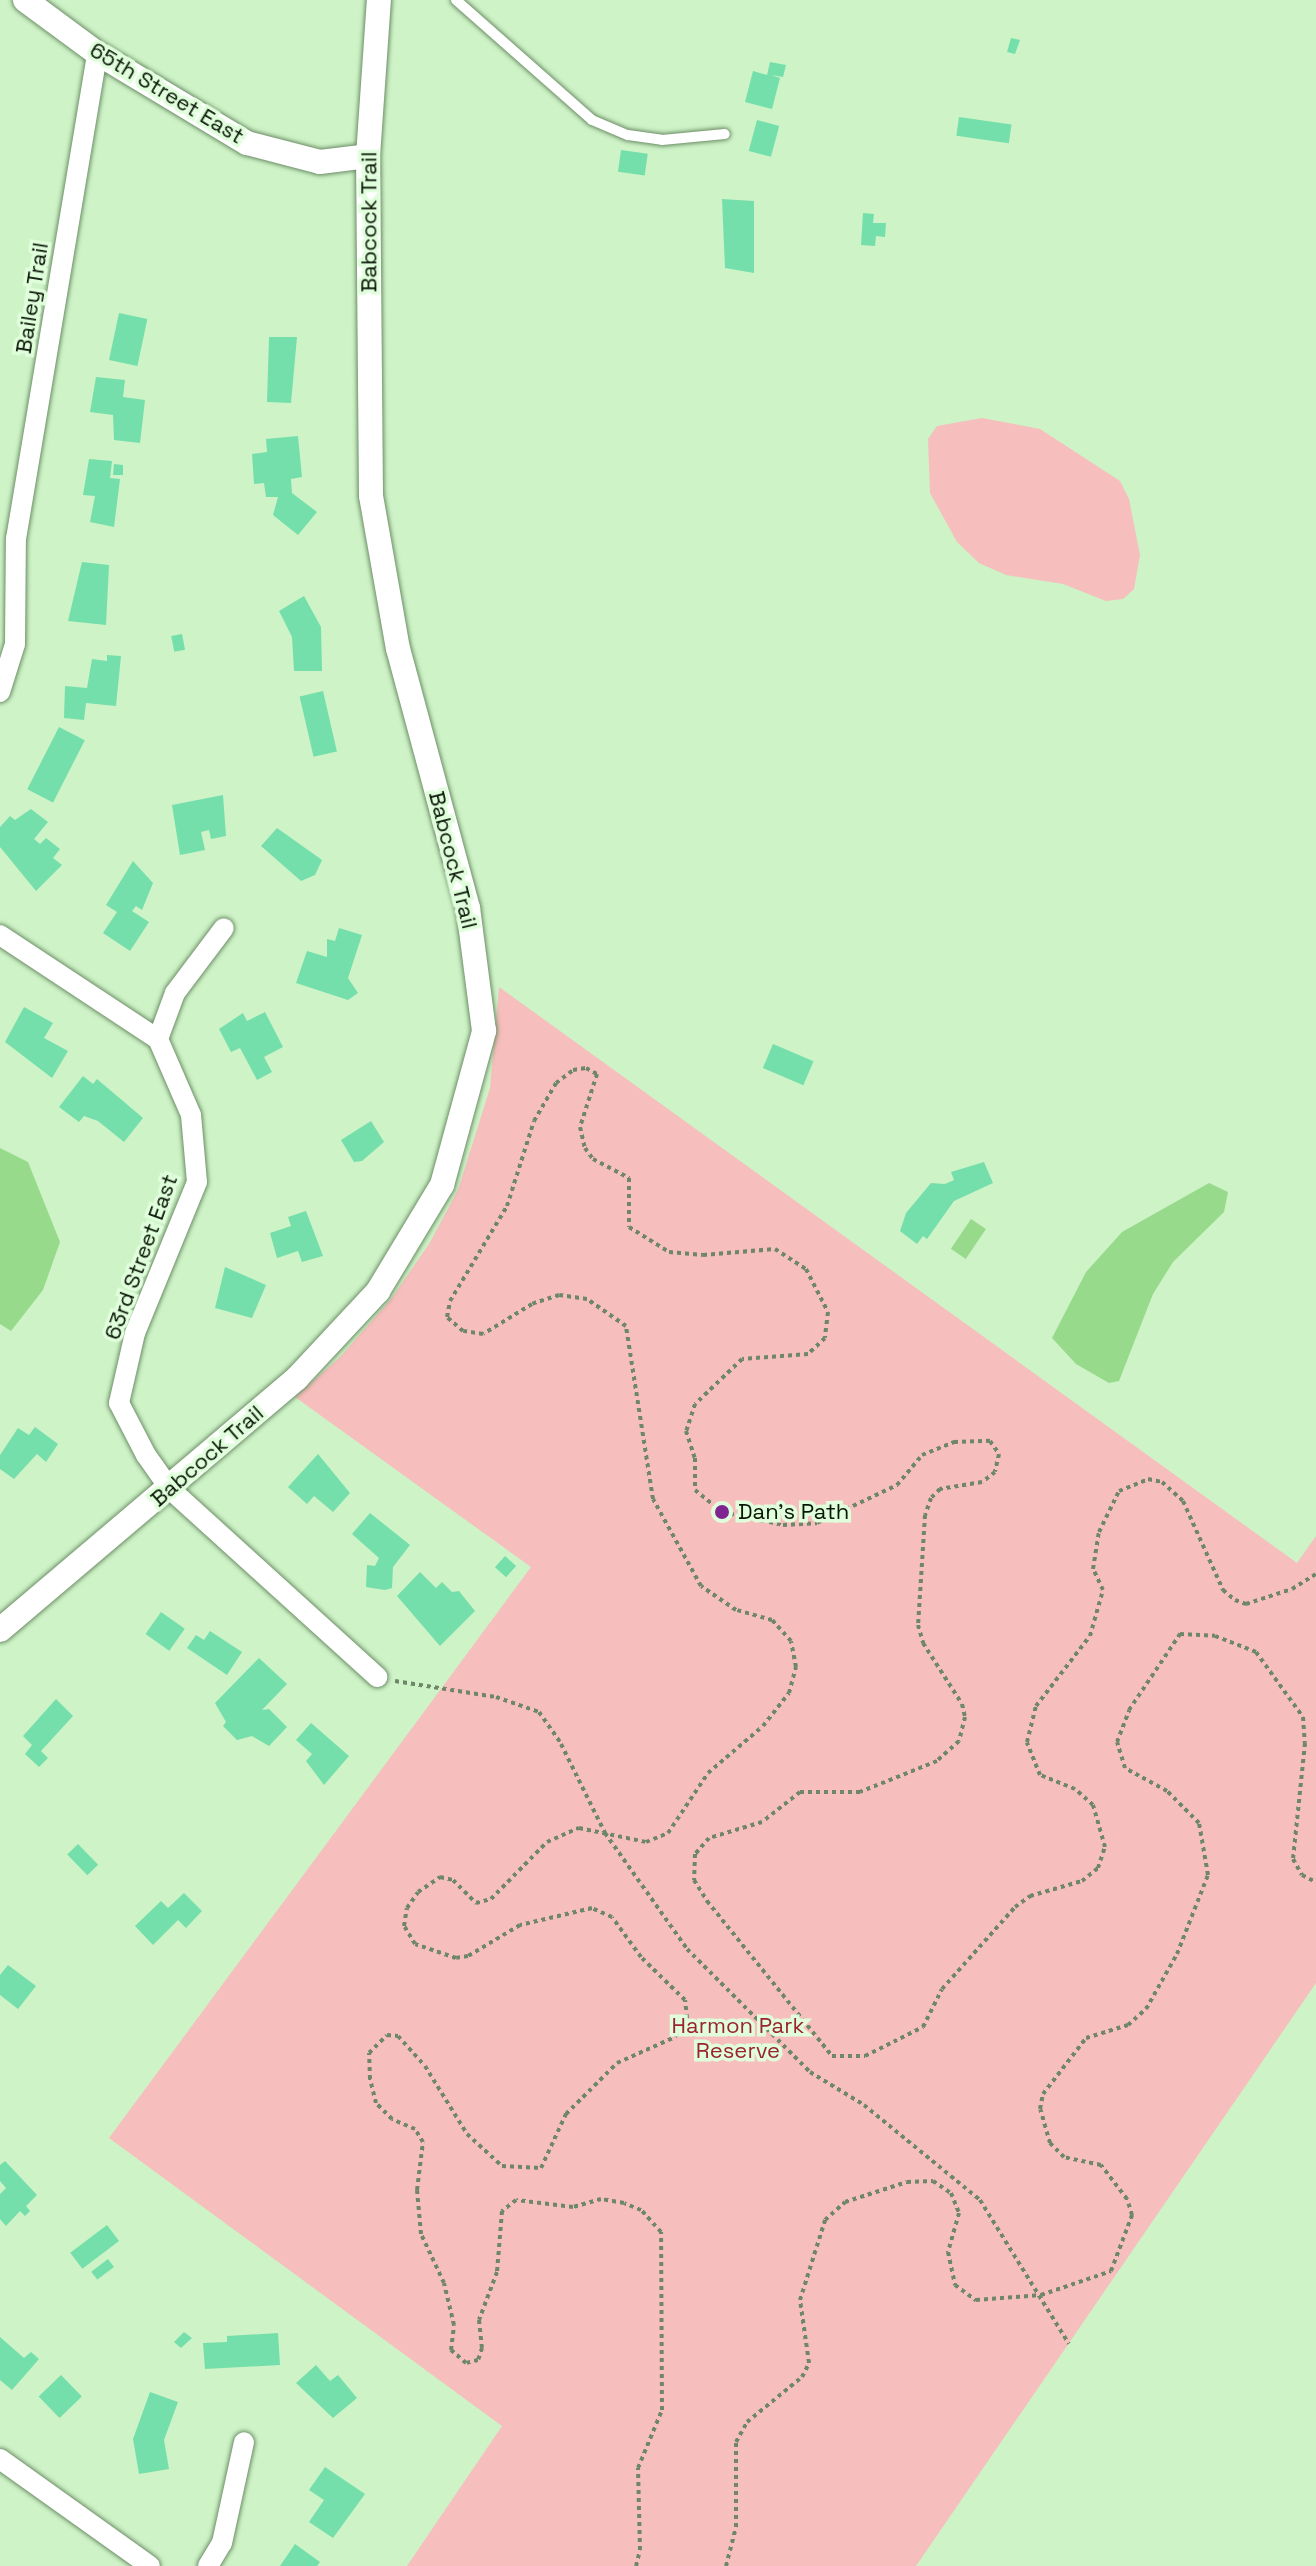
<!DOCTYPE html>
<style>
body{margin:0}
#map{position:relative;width:1316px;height:2566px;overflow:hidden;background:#cef3c7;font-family:"Space Grotesk",sans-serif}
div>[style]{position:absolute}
.green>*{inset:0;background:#f6bebc}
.water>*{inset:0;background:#98da8c;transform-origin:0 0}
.building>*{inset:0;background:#74dfab;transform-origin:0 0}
.path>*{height:4px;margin-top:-2px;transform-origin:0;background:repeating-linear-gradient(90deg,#6e8769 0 4px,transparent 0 8px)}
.roads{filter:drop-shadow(0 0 2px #6d8e67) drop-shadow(0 0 2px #6d8e67)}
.service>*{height:10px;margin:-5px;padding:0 5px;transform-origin:5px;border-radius:5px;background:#fff}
.minor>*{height:20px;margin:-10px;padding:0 10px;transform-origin:10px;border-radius:10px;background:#fff}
.tertiary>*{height:24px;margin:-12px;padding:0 12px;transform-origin:12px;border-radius:12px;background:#fff}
.dots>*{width:22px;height:22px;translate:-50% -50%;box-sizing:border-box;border:4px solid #e0fedb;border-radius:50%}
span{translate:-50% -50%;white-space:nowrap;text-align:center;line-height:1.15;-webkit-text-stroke:7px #e0fedb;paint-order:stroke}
.street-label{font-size:22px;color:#091607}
.poi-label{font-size:22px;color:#091607}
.left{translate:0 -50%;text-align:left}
.park-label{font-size:22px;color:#9b232f}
</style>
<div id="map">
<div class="green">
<div style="clip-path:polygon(982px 418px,1040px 429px,1120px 481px,1129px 499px,1140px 555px,1134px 589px,1123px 599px,1106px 601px,1063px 584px,1006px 575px,979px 563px,957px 542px,930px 493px,928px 439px,937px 426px)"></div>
<div style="clip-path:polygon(499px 987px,1297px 1563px,1316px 1536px,1316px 1983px,916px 2566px,407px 2566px,502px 2426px,109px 2138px,531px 1567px,295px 1397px,340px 1357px,391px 1299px,429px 1244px,458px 1190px,490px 1088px)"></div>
</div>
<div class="water">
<div style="clip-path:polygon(0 1148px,28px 1162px,60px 1242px,43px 1290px,11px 1331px,0 1324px)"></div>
<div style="clip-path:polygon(1209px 1183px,1228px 1192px,1224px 1212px,1173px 1262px,1153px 1294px,1119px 1381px,1109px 1383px,1076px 1364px,1052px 1338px,1086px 1272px,1122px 1232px)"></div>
<div style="left:971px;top:1219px;width:18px;height:36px;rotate:34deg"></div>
</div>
<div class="building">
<div style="clip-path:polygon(1011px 38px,1020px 40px,1015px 54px,1007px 52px)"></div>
<div style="clip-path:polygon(770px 62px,786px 65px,783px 77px,771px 75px,780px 78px,772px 109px,745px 102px,753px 71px,767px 75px)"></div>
<div style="left:959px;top:117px;width:53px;height:19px;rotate:8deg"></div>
<div style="left:757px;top:120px;width:23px;height:32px;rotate:15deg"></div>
<div style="left:621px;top:150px;width:27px;height:22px;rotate:8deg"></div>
<div style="clip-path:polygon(722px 199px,754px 201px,754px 273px,725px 268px)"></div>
<div style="clip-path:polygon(863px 213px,874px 214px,873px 223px,886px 223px,885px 237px,876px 236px,875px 246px,861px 245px)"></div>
<div style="left:119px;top:313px;width:29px;height:48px;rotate:12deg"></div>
<div style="clip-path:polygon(269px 337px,297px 337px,291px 403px,267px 402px)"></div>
<div style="clip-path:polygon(96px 377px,125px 380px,123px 397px,145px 400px,140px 443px,114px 440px,113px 415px,90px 412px)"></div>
<div style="clip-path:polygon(298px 436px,302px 477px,291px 479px,292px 493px,317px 512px,298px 535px,273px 515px,278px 497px,266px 497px,264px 483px,254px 484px,252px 454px,267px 452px,266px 439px)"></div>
<div style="clip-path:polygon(89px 459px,112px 461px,110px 478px,120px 479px,114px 527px,90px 522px,95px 496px,83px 495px)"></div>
<div style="clip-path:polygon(114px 464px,123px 465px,123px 475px,113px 475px)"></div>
<div style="clip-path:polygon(82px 562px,109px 565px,106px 625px,68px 621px)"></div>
<div style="clip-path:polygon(304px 596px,321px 627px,322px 671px,294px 671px,292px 637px,279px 611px)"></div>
<div style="left:182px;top:634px;width:16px;height:11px;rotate:79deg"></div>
<div style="clip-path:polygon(107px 655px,121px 656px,116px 706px,86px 703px,84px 720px,64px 718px,65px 686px,87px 688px,92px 659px,107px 661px)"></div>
<div style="left:323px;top:691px;width:62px;height:24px;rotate:77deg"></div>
<div style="left:59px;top:727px;width:29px;height:70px;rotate:27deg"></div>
<div style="clip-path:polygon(223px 795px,226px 836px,211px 839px,209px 830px,201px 832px,205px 850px,180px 855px,172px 805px)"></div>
<div style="clip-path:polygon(31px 809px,48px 822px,34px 839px,40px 844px,46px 838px,60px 849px,53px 858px,62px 865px,36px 891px,0 847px,0 827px,10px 816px,15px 820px)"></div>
<div style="clip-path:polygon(277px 828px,322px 860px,315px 875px,301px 881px,261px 846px)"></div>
<div style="clip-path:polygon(133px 861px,153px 883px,142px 910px,136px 906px,132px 911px,149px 922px,130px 951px,103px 933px,117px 912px,106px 905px)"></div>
<div style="clip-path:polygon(339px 928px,362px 935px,348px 978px,358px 993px,348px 1000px,296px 983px,307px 951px,327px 957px,327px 939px,335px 941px)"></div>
<div style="clip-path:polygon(24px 1007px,53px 1023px,44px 1038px,68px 1051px,52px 1078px,5px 1042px)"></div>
<div style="clip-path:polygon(265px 1012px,283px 1047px,264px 1057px,272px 1072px,257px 1080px,240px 1048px,231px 1052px,219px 1029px,243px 1013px,247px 1021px)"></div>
<div style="left:773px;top:1044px;width:44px;height:26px;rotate:23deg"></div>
<div style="clip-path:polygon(83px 1076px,93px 1084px,97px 1079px,143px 1118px,124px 1142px,98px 1121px,84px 1116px,79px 1122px,59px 1107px)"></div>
<div style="clip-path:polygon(371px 1121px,384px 1142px,362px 1161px,354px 1162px,341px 1140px)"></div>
<div style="clip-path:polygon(984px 1162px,993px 1183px,954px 1201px,927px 1239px,923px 1236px,917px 1244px,900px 1231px,906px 1213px,931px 1183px,945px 1184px,954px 1180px,951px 1172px)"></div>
<div style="clip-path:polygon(306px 1211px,323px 1256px,302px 1262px,298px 1251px,277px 1258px,270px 1233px,291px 1226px,288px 1217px)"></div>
<div style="clip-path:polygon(225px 1267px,266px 1285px,252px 1318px,215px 1308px)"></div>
<div style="clip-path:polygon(35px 1427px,58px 1444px,46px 1462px,37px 1454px,14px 1479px,0 1469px,0 1455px,18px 1428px,29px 1435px)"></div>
<div style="clip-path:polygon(318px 1454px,350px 1493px,333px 1512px,314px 1496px,307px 1504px,288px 1487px)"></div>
<div style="clip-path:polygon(370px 1513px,410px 1545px,393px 1567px,392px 1588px,385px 1590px,366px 1587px,367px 1565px,375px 1566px,379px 1558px,352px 1534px)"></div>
<div style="left:505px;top:1556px;width:15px;height:15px;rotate:42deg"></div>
<div style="clip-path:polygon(420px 1572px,436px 1588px,442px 1582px,452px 1592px,459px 1591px,475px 1611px,440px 1646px,397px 1596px)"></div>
<div style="left:161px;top:1612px;width:29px;height:27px;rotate:35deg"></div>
<div style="clip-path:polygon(210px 1631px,242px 1652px,227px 1675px,187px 1648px,196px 1635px,204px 1640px)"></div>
<div style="clip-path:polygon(259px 1658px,287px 1684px,262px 1710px,269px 1709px,287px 1727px,269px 1746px,252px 1736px,237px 1740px,223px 1726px,226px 1722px,215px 1703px)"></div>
<div style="clip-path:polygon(56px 1699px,73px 1716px,41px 1751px,48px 1758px,39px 1767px,25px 1754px,32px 1745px,23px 1736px)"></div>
<div style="clip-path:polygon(311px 1723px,349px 1756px,324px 1785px,306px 1761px,312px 1754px,296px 1740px)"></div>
<div style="left:78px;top:1844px;width:29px;height:15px;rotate:46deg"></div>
<div style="clip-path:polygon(184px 1893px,202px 1911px,186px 1928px,178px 1920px,153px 1945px,135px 1926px,161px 1901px,168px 1908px)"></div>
<div style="clip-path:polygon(8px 1965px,36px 1986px,18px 2009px,0 1995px,0 1975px)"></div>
<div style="clip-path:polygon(5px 2161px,37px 2195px,26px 2206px,30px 2211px,25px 2216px,20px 2211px,6px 2226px,0 2219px,0 2194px,6px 2188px,0 2181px,0 2165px)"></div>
<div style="left:107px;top:2225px;width:20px;height:46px;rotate:53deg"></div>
<div style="left:108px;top:2259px;width:10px;height:21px;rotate:53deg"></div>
<div style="clip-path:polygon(184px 2332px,192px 2338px,181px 2348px,174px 2342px)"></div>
<div style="clip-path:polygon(278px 2333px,280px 2365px,205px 2369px,203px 2343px,227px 2342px,227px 2336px)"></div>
<div style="clip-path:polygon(0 2337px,24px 2358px,31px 2352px,39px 2359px,12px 2390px,0 2380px)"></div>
<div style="clip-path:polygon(316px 2365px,330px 2381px,338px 2375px,357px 2398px,333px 2418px,296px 2383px)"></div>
<div style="left:61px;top:2375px;width:30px;height:31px;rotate:46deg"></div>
<div style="clip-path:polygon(150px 2392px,178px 2402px,164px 2440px,169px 2469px,139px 2474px,133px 2439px)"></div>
<div style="clip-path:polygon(325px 2467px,365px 2494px,333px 2538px,309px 2522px,324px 2500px,309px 2490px)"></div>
<div style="clip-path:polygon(295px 2544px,320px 2562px,317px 2566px,280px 2566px)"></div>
</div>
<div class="path">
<div style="left:395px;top:1681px;width:102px;rotate:9deg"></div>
<div style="left:496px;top:1697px;width:46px;rotate:19.2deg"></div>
<div style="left:539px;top:1712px;width:39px;rotate:55deg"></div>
<div style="left:561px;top:1744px;width:99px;rotate:63.7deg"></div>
<div style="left:605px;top:1833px;width:142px;rotate:54.7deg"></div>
<div style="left:687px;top:1949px;width:174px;rotate:45deg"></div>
<div style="left:810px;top:2072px;width:63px;rotate:31.4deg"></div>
<div style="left:864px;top:2105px;width:150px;rotate:39.3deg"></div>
<div style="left:980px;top:2200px;width:169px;rotate:58.3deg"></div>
<div style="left:636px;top:2566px;width:16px;rotate:-76deg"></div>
<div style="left:640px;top:2550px;width:82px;rotate:-91.4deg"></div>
<div style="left:638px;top:2468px;width:63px;rotate:-67.5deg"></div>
<div style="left:662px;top:2410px;width:178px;rotate:-90.3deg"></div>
<div style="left:661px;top:2232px;width:30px;rotate:-132deg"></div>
<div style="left:641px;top:2210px;width:18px;rotate:-158deg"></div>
<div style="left:624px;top:2203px;width:23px;rotate:-170deg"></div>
<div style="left:601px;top:2199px;width:29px;rotate:164deg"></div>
<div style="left:573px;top:2207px;width:57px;rotate:-173deg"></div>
<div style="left:516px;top:2200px;width:18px;rotate:142deg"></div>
<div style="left:502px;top:2211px;width:61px;rotate:94.7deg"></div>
<div style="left:497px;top:2272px;width:51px;rotate:110.6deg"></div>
<div style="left:479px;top:2320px;width:28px;rotate:84deg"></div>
<div style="left:482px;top:2348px;width:13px;rotate:108deg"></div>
<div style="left:478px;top:2360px;width:12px;rotate:166deg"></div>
<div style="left:466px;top:2363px;width:20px;rotate:-139deg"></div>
<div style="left:451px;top:2350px;width:25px;rotate:-83deg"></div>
<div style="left:454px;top:2325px;width:43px;rotate:-103.4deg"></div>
<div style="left:444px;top:2283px;width:54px;rotate:-115.1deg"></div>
<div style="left:421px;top:2234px;width:44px;rotate:-95.2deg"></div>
<div style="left:417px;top:2190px;width:48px;rotate:-82.9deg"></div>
<div style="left:423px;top:2142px;width:15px;rotate:-122deg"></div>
<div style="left:415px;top:2129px;width:25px;rotate:-157deg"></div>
<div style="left:392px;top:2119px;width:23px;rotate:-135deg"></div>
<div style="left:376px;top:2103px;width:25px;rotate:-104deg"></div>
<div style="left:370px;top:2079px;width:26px;rotate:-92deg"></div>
<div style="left:369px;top:2053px;width:25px;rotate:-45deg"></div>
<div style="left:387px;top:2035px;width:11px;rotate:5deg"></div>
<div style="left:398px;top:2036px;width:40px;rotate:48deg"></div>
<div style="left:425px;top:2066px;width:80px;rotate:58.3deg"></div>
<div style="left:467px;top:2134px;width:47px;rotate:42.4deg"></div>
<div style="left:502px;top:2166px;width:39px;rotate:3deg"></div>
<div style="left:541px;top:2168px;width:60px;rotate:-65.2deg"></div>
<div style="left:566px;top:2114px;width:72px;rotate:-45deg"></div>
<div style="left:617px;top:2063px;width:64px;rotate:-24.1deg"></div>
<div style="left:675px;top:2037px;width:22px;rotate:-58deg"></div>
<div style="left:687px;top:2018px;width:18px;rotate:-96deg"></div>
<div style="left:685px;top:2000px;width:62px;rotate:-135.7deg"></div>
<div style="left:641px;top:1957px;width:49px;rotate:-125.9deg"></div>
<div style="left:612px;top:1917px;width:22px;rotate:-156deg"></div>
<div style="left:592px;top:1908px;width:74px;rotate:166.7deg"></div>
<div style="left:520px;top:1925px;width:61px;rotate:149.2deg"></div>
<div style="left:468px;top:1956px;width:12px;rotate:171deg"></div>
<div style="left:456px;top:1958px;width:43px;rotate:-161.1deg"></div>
<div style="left:415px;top:1944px;width:21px;rotate:-121deg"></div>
<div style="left:404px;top:1926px;width:18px;rotate:-81deg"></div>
<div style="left:407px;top:1908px;width:19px;rotate:-55deg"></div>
<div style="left:418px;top:1892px;width:27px;rotate:-34deg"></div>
<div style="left:440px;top:1877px;width:13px;rotate:13deg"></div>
<div style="left:453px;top:1880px;width:33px;rotate:45deg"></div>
<div style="left:476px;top:1903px;width:16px;rotate:-15deg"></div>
<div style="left:491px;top:1899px;width:80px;rotate:-45.5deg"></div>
<div style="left:547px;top:1842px;width:35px;rotate:-24deg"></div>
<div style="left:579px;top:1828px;width:68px;rotate:11.8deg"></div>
<div style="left:646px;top:1842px;width:24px;rotate:-22deg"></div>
<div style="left:668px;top:1833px;width:72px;rotate:-56.3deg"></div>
<div style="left:708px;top:1773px;width:72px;rotate:-40.5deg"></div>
<div style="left:763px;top:1726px;width:42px;rotate:-51.8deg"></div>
<div style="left:789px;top:1693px;width:27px;rotate:-75deg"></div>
<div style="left:796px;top:1667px;width:26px;rotate:-101deg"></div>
<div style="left:791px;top:1641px;width:28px;rotate:-132deg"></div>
<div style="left:772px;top:1620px;width:37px;rotate:-164deg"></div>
<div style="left:736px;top:1610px;width:42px;rotate:-145.6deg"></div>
<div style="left:701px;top:1586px;width:99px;rotate:-118.9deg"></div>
<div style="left:653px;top:1499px;width:175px;rotate:-98.9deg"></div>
<div style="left:626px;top:1326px;width:47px;rotate:-145.3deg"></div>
<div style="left:587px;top:1299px;width:28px;rotate:-172deg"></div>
<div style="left:559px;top:1295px;width:28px;rotate:162deg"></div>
<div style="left:532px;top:1304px;width:57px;rotate:148.5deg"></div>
<div style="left:483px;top:1334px;width:20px;rotate:-171deg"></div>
<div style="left:463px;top:1331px;width:21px;rotate:-139deg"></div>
<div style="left:447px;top:1317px;width:16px;rotate:-79deg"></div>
<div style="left:450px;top:1301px;width:111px;rotate:-59deg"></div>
<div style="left:507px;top:1206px;width:89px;rotate:-72.4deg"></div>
<div style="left:534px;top:1121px;width:44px;rotate:-59.9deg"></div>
<div style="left:556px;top:1083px;width:21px;rotate:-37deg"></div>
<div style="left:573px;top:1070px;width:13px;rotate:-9deg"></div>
<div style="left:586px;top:1068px;width:13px;rotate:29deg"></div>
<div style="left:597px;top:1074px;width:56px;rotate:107.8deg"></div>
<div style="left:580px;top:1127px;width:22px;rotate:77deg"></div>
<div style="left:585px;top:1148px;width:14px;rotate:54deg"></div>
<div style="left:593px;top:1159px;width:41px;rotate:27.8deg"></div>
<div style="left:629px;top:1178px;width:49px;rotate:90deg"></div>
<div style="left:629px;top:1227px;width:47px;rotate:32deg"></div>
<div style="left:669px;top:1252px;width:34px;rotate:5deg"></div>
<div style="left:703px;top:1255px;width:72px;rotate:-4.8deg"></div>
<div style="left:775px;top:1249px;width:37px;rotate:33deg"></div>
<div style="left:806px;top:1269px;width:48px;rotate:62.9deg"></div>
<div style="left:828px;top:1312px;width:26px;rotate:97deg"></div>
<div style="left:825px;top:1338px;width:23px;rotate:137deg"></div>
<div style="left:808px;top:1354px;width:66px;rotate:175.7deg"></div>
<div style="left:742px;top:1359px;width:65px;rotate:136.2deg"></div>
<div style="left:695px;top:1404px;width:28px;rotate:108deg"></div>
<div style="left:686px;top:1431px;width:28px;rotate:72deg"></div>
<div style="left:695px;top:1458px;width:32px;rotate:90deg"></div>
<div style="left:695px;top:1490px;width:35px;rotate:39deg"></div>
<div style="left:722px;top:1512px;width:62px;rotate:12deg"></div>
<div style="left:783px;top:1525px;width:34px;rotate:-3deg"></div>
<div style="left:817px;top:1523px;width:89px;rotate:-25.4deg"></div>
<div style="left:897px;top:1485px;width:39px;rotate:-50deg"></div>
<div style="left:922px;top:1455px;width:35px;rotate:-22deg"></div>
<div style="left:954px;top:1442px;width:36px;rotate:-2deg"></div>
<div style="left:990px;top:1441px;width:16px;rotate:55deg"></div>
<div style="left:999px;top:1454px;width:18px;rotate:103deg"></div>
<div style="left:995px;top:1472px;width:16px;rotate:142deg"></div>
<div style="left:982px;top:1482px;width:43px;rotate:170.5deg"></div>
<div style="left:940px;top:1489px;width:13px;rotate:135deg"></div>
<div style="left:931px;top:1498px;width:18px;rotate:109deg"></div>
<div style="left:925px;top:1515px;width:110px;rotate:93.6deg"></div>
<div style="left:918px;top:1625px;width:19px;rotate:74deg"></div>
<div style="left:923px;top:1643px;width:72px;rotate:57.4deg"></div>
<div style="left:962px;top:1704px;width:13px;rotate:77deg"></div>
<div style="left:965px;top:1717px;width:25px;rotate:104deg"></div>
<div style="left:959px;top:1741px;width:30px;rotate:138deg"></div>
<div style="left:937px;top:1761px;width:83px;rotate:158.1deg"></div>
<div style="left:860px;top:1792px;width:60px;rotate:180deg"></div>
<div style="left:800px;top:1792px;width:48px;rotate:141.7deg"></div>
<div style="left:762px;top:1822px;width:55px;rotate:163.2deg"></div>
<div style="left:709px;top:1838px;width:21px;rotate:131deg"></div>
<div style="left:695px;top:1854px;width:26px;rotate:92deg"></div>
<div style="left:694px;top:1880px;width:25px;rotate:58deg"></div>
<div style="left:707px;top:1901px;width:199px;rotate:51.1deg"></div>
<div style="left:832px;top:2056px;width:33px"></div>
<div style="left:865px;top:2056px;width:65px;rotate:-26.6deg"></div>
<div style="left:923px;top:2027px;width:42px;rotate:-63.4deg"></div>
<div style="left:942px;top:1989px;width:110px;rotate:-48.3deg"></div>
<div style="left:1015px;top:1907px;width:19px;rotate:-36deg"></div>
<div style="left:1030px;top:1896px;width:54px;rotate:-16.1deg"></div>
<div style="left:1082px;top:1881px;width:21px;rotate:-39deg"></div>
<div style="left:1098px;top:1868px;width:22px;rotate:-72deg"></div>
<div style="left:1105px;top:1847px;width:44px;rotate:-105.9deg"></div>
<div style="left:1093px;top:1805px;width:24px;rotate:-138deg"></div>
<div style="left:1075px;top:1789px;width:38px;rotate:-158deg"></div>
<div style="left:1040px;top:1775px;width:35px;rotate:-112deg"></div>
<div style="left:1027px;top:1742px;width:37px;rotate:-76deg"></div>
<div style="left:1036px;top:1706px;width:88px;rotate:-52.4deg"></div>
<div style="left:1090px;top:1636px;width:48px;rotate:-74.2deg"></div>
<div style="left:1103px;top:1590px;width:23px;rotate:-115deg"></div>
<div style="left:1093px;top:1569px;width:37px;rotate:-81deg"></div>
<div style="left:1099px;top:1532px;width:46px;rotate:-64deg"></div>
<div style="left:1119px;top:1491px;width:31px;rotate:-22deg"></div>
<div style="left:1148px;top:1479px;width:14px;rotate:12deg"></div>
<div style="left:1162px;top:1482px;width:28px;rotate:42deg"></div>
<div style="left:1183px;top:1501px;width:98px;rotate:65.8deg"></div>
<div style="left:1223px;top:1590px;width:16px;rotate:40deg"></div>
<div style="left:1235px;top:1600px;width:12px;rotate:20deg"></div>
<div style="left:1246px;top:1604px;width:48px;rotate:-18.1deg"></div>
<div style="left:1292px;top:1589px;width:28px;rotate:-32deg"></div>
<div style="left:726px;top:2566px;width:40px;rotate:-75.6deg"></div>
<div style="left:736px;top:2527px;width:85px;rotate:-90deg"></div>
<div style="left:736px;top:2442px;width:23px;rotate:-61deg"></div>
<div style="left:747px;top:2422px;width:71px;rotate:-39.3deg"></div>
<div style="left:802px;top:2377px;width:16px;rotate:-63deg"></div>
<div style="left:809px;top:2363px;width:64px;rotate:-98.1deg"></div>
<div style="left:800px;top:2300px;width:84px;rotate:-72.6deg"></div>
<div style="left:825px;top:2220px;width:27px;rotate:-42deg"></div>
<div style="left:845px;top:2202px;width:65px;rotate:-17.9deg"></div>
<div style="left:907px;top:2182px;width:26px;rotate:-2deg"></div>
<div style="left:933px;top:2181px;width:22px;rotate:34deg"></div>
<div style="left:951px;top:2193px;width:22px;rotate:68deg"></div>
<div style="left:959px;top:2213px;width:41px;rotate:105.8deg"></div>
<div style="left:948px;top:2252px;width:34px;rotate:78deg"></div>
<div style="left:955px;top:2285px;width:26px;rotate:36deg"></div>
<div style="left:976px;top:2300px;width:65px;rotate:-4.4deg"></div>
<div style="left:1041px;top:2295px;width:74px;rotate:-18.9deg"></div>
<div style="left:1111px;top:2271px;width:60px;rotate:-69.4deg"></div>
<div style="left:1132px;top:2215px;width:17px;rotate:-107deg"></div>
<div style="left:1127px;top:2199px;width:43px;rotate:-127.4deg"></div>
<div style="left:1101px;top:2165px;width:38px;rotate:-168deg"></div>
<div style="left:1064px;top:2157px;width:20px;rotate:-135deg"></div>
<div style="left:1050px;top:2143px;width:35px;rotate:-106deg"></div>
<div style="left:1040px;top:2109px;width:15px;rotate:-79deg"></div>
<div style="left:1043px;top:2094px;width:71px;rotate:-52.5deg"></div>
<div style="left:1086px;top:2038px;width:44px;rotate:-17.2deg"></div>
<div style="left:1128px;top:2025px;width:24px;rotate:-42deg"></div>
<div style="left:1146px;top:2009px;width:63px;rotate:-60.6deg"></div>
<div style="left:1177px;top:1954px;width:85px;rotate:-68.6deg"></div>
<div style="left:1208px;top:1875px;width:53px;rotate:-99.8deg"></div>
<div style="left:1199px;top:1823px;width:45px;rotate:-135deg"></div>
<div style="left:1167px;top:1791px;width:48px;rotate:-151.3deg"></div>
<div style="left:1125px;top:1768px;width:27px;rotate:-107deg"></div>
<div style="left:1117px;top:1742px;width:34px;rotate:-69deg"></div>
<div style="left:1129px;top:1710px;width:92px;rotate:-56.1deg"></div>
<div style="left:1180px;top:1634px;width:35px;rotate:3deg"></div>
<div style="left:1215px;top:1636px;width:44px;rotate:21.3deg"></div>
<div style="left:1256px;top:1652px;width:80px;rotate:54.1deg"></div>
<div style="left:1303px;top:1717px;width:26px;rotate:86deg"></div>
<div style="left:1305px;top:1743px;width:117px;rotate:95.9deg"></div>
<div style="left:1293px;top:1859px;width:18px;rotate:61deg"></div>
<div style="left:1302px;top:1875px;width:16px;rotate:27deg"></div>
</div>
<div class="roads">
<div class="service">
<div style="left:456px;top:0;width:181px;rotate:41.4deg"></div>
<div style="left:592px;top:120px;width:39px;rotate:23deg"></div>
<div style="left:628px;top:135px;width:34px;rotate:8deg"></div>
<div style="left:662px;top:140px;width:63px;rotate:-5.4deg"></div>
</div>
<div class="minor">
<div style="left:0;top:692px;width:50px;rotate:-72.6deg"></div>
<div style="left:15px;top:644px;width:105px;rotate:-89.5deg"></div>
<div style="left:16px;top:539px;width:493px;rotate:-80.5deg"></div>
<div style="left:0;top:935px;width:189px;rotate:33.4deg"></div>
<div style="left:158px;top:1039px;width:83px;rotate:66.5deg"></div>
<div style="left:191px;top:1115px;width:67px;rotate:84.9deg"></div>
<div style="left:197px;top:1182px;width:163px;rotate:112.3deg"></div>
<div style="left:135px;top:1333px;width:72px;rotate:102.9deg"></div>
<div style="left:119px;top:1403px;width:59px;rotate:62.6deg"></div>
<div style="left:146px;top:1455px;width:42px;rotate:54.8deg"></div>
<div style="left:170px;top:1489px;width:280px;rotate:42.2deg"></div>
<div style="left:158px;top:1039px;width:49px;rotate:-69.7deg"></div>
<div style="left:175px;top:993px;width:81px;rotate:-53deg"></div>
<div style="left:0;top:2459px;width:184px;rotate:35.5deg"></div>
<div style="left:208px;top:2566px;width:27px;rotate:-59deg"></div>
<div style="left:222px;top:2543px;width:103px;rotate:-77.7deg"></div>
</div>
<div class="tertiary">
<div style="left:25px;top:0;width:89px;rotate:36.4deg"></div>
<div style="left:97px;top:53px;width:175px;rotate:31deg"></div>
<div style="left:247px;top:143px;width:75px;rotate:14.6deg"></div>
<div style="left:320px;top:162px;width:48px;rotate:-7.1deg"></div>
<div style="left:0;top:1630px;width:390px;rotate:-40.3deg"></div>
<div style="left:297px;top:1378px;width:119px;rotate:-47deg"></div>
<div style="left:378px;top:1291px;width:124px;rotate:-58.9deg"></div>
<div style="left:442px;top:1185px;width:160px;rotate:-74.7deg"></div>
<div style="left:484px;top:1031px;width:124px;rotate:-97.4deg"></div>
<div style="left:468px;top:908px;width:268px;rotate:-105.1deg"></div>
<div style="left:398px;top:649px;width:155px;rotate:-100deg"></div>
<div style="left:371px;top:496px;width:340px;rotate:-90.5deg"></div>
<div style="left:368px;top:156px;width:156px;rotate:-86deg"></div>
</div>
</div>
<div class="dots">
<div style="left:722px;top:1512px;background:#802491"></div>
</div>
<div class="street-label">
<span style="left:167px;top:93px;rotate:31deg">65th Street East</span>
<span style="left:369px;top:222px;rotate:-90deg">Babcock Trail</span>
<span style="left:32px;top:298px;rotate:-81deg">Bailey Trail</span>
<span style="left:453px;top:860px;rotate:76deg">Babcock Trail</span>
<span style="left:141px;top:1257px;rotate:-70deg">63rd Street East</span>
<span style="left:207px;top:1456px;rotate:-41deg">Babcock Trail</span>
</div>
<div class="poi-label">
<span class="left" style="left:738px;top:1512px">Dan's Path</span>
</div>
<div class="park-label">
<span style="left:738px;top:2038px">Harmon Park<br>Reserve</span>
</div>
</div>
